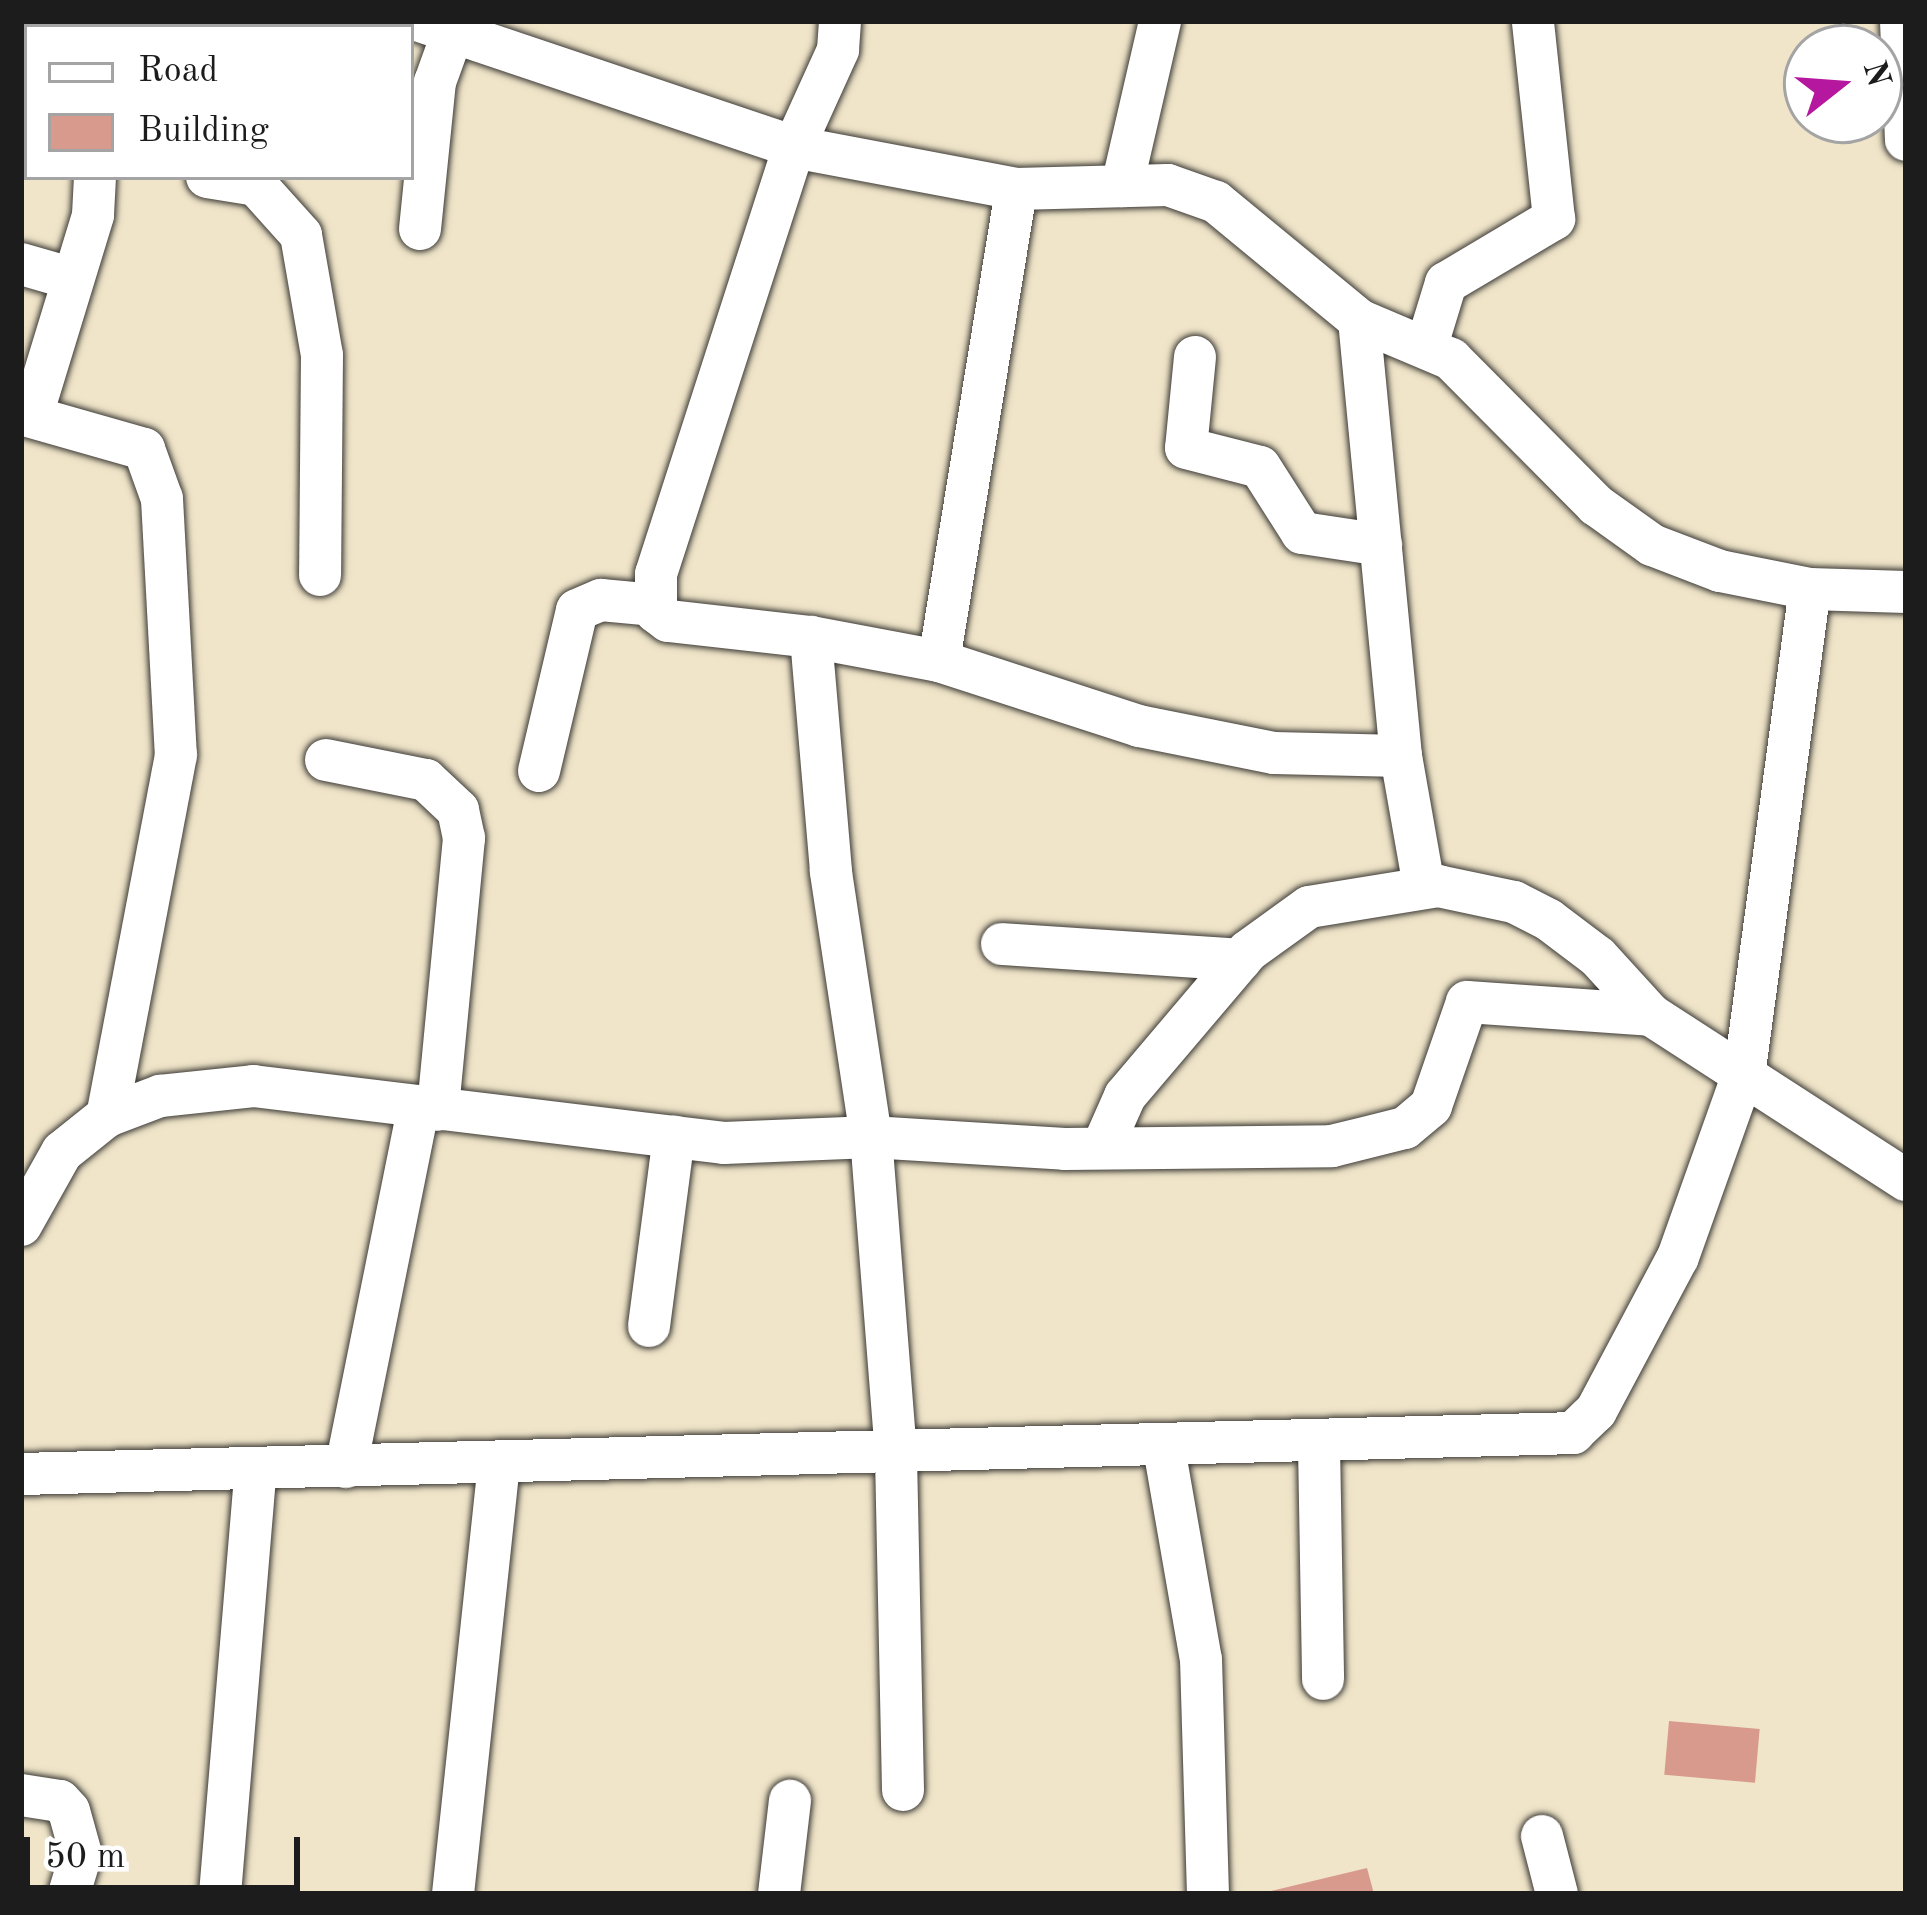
<!DOCTYPE html>
<style>
body{margin:0}
#map{position:relative;width:1927px;height:1915px;overflow:hidden;background:#f0e5c9;font-family:"Old Standard TT",serif}
div>[style]{position:absolute}
.building>*{inset:0;background:#d89a8d;transform-origin:0 0}
.roads{filter:drop-shadow(0 0 3px #3c3a36) drop-shadow(0 0 3px #3c3a36)}
.street>*{height:42px;margin:-21px;padding:0 21px;transform-origin:21px;border-radius:21px;background:#fff}
span{translate:-50% -50%;white-space:nowrap;text-align:center;line-height:1.15;-webkit-text-stroke:10px #fff;paint-order:stroke}
.frame{position:absolute;inset:0;border:24px solid #1c1c1c;pointer-events:none}
.legend{position:absolute;left:24px;top:24px;width:390px;height:156px;box-sizing:border-box;background:#fff;border:3px solid #a4a4a4;margin:0;padding:15px 21px;list-style:none;font-size:36px;color:#1c1c1c}
.legend li{display:flex;align-items:center;gap:24px;height:60px}
.legend b{width:60px;border:3px solid #a4a4a4}
.north{position:absolute;left:1783px;top:24px;width:120px;height:120px;box-sizing:border-box;background:#fff;border:3px solid #a4a4a4;border-radius:50%;rotate:73deg;font-size:33px;font-weight:700;line-height:48px;text-align:center;color:#1c1c1c}
.north::after{content:'';display:block;margin:auto;width:42px;height:54px;background:#b5179e;clip-path:polygon(50% 0,100% 100%,50% 72%,0 100%)}
.scale{position:absolute;left:24px;top:1837px;width:276px;height:54px;box-sizing:border-box;border:6px solid #1c1c1c;border-top:0;padding-left:15px;font-size:36px;line-height:42px;white-space:nowrap;color:#1c1c1c;-webkit-text-stroke:9px #fff;paint-order:stroke}
</style>
<div id="map">
<div class="building">
<div style="left:1669px;top:1721px;width:91px;height:54px;rotate:5deg"></div>
<div style="clip-path:polygon(1367px 1868px,1374px 1894px,1267px 1894px,1267px 1892px)"></div>
</div>
<div class="roads">
<div class="street">
<div style="left:244px;top:21px;width:6px;rotate:90deg"></div>
<div style="left:420px;top:21px;width:395px;rotate:18.6deg"></div>
<div style="left:794px;top:147px;width:226px;rotate:10.7deg"></div>
<div style="left:1016px;top:189px;width:152px;rotate:-1.5deg"></div>
<div style="left:1168px;top:185px;width:51px;rotate:19.5deg"></div>
<div style="left:1216px;top:202px;width:185px;rotate:39.5deg"></div>
<div style="left:1359px;top:320px;width:100px;rotate:23deg"></div>
<div style="left:1451px;top:359px;width:206px;rotate:45.2deg"></div>
<div style="left:1596px;top:505px;width:69px;rotate:35.5deg"></div>
<div style="left:1652px;top:545px;width:73px;rotate:20.9deg"></div>
<div style="left:1720px;top:571px;width:92px;rotate:11.3deg"></div>
<div style="left:1810px;top:589px;width:96px;rotate:1.8deg"></div>
<div style="left:1901px;top:21px;width:119px;rotate:87.6deg"></div>
<div style="left:21px;top:70px;width:8px;rotate:45deg"></div>
<div style="left:207px;top:177px;width:44px;rotate:9.2deg"></div>
<div style="left:249px;top:177px;width:78px;rotate:48.1deg"></div>
<div style="left:301px;top:235px;width:122px;rotate:80.1deg"></div>
<div style="left:322px;top:355px;width:220px;rotate:90.5deg"></div>
<div style="left:1122px;top:186px;width:169px;rotate:-77deg"></div>
<div style="left:420px;top:229px;width:148px;rotate:-84.2deg"></div>
<div style="left:435px;top:82px;width:53px;rotate:-70.2deg"></div>
<div style="left:21px;top:264px;width:54px;rotate:16.1deg"></div>
<div style="left:1359px;top:320px;width:438px;rotate:84.5deg"></div>
<div style="left:1401px;top:756px;width:132px;rotate:80deg"></div>
<div style="left:1427px;top:345px;width:65px;rotate:-73deg"></div>
<div style="left:1446px;top:283px;width:126px;rotate:-30.7deg"></div>
<div style="left:1554px;top:219px;width:199px;rotate:-96.1deg"></div>
<div style="left:1195px;top:357px;width:91px;rotate:95.6deg"></div>
<div style="left:1186px;top:448px;width:76px;rotate:14.4deg"></div>
<div style="left:1260px;top:467px;width:78px;rotate:57.5deg"></div>
<div style="left:1302px;top:533px;width:80px;rotate:8.6deg"></div>
<div style="left:21px;top:414px;width:128px;rotate:15.9deg"></div>
<div style="left:144px;top:449px;width:53px;rotate:70.2deg"></div>
<div style="left:162px;top:499px;width:256px;rotate:86.9deg"></div>
<div style="left:176px;top:755px;width:368px;rotate:100.8deg"></div>
<div style="left:32px;top:415px;width:209px;rotate:-73deg"></div>
<div style="left:93px;top:215px;width:38px;rotate:-87deg"></div>
<div style="left:811px;top:637px;width:144px;rotate:-173.6deg"></div>
<div style="left:668px;top:621px;width:15px;rotate:-143deg"></div>
<div style="left:656px;top:612px;width:38px;rotate:-90deg"></div>
<div style="left:656px;top:574px;width:449px;rotate:-72.1deg"></div>
<div style="left:794px;top:147px;width:107px;rotate:-65.6deg"></div>
<div style="left:838px;top:50px;width:29px;rotate:-86deg"></div>
<div style="left:939px;top:661px;width:478px;rotate:-80.7deg"></div>
<div style="left:326px;top:760px;width:102px;rotate:11.3deg"></div>
<div style="left:426px;top:780px;width:44px;rotate:43.2deg"></div>
<div style="left:458px;top:810px;width:29px;rotate:78deg"></div>
<div style="left:464px;top:838px;width:273px;rotate:95.5deg"></div>
<div style="left:539px;top:771px;width:165px;rotate:-76.7deg"></div>
<div style="left:577px;top:610px;width:26px;rotate:-23deg"></div>
<div style="left:601px;top:600px;width:54px;rotate:5.3deg"></div>
<div style="left:1002px;top:944px;width:239px;rotate:3.8deg"></div>
<div style="left:1102px;top:1148px;width:57px;rotate:-66.1deg"></div>
<div style="left:1125px;top:1096px;width:190px;rotate:-49.7deg"></div>
<div style="left:1248px;top:951px;width:75px;rotate:-35.8deg"></div>
<div style="left:1309px;top:907px;width:131px;rotate:-9.2deg"></div>
<div style="left:1438px;top:886px;width:78px;rotate:11.9deg"></div>
<div style="left:1514px;top:902px;width:39px;rotate:27deg"></div>
<div style="left:1549px;top:920px;width:61px;rotate:37.1deg"></div>
<div style="left:1598px;top:957px;width:79px;rotate:47.6deg"></div>
<div style="left:1651px;top:1015px;width:304px;rotate:32.9deg"></div>
<div style="left:21px;top:1225px;width:84px;rotate:-60.7deg"></div>
<div style="left:62px;top:1152px;width:58px;rotate:-38.7deg"></div>
<div style="left:107px;top:1116px;width:57px;rotate:-20.7deg"></div>
<div style="left:160px;top:1096px;width:94px;rotate:-6.1deg"></div>
<div style="left:253px;top:1086px;width:474px;rotate:6.9deg"></div>
<div style="left:724px;top:1143px;width:147px;rotate:-2.3deg"></div>
<div style="left:871px;top:1137px;width:194px;rotate:3.5deg"></div>
<div style="left:1065px;top:1149px;width:267px;rotate:-0.6deg"></div>
<div style="left:1332px;top:1146px;width:75px;rotate:-13.9deg"></div>
<div style="left:1405px;top:1128px;width:34px;rotate:-40deg"></div>
<div style="left:1431px;top:1106px;width:110px;rotate:-70.9deg"></div>
<div style="left:1467px;top:1002px;width:184px;rotate:4deg"></div>
<div style="left:649px;top:1326px;width:191px;rotate:-82.5deg"></div>
<div style="left:1319px;top:1445px;width:234px;rotate:89deg"></div>
<div style="left:1164px;top:1448px;width:214px;rotate:80.1deg"></div>
<div style="left:1201px;top:1659px;width:235px;rotate:88.3deg"></div>
<div style="left:346px;top:1467px;width:368px;rotate:-78.6deg"></div>
<div style="left:21px;top:1474px;width:1553px;rotate:-1.51deg"></div>
<div style="left:1573px;top:1433px;width:32px;rotate:-44deg"></div>
<div style="left:1596px;top:1411px;width:174px;rotate:-62deg"></div>
<div style="left:1678px;top:1257px;width:200px;rotate:-70.4deg"></div>
<div style="left:1745px;top:1069px;width:484px;rotate:-82.3deg"></div>
<div style="left:903px;top:1790px;width:336px;rotate:-91.2deg"></div>
<div style="left:896px;top:1454px;width:318px;rotate:-94.5deg"></div>
<div style="left:871px;top:1137px;width:269px;rotate:-98.6deg"></div>
<div style="left:831px;top:871px;width:235px;rotate:-94.9deg"></div>
<div style="left:811px;top:637px;width:130px;rotate:10.6deg"></div>
<div style="left:939px;top:661px;width:210px;rotate:18deg"></div>
<div style="left:1139px;top:726px;width:138px;rotate:11.3deg"></div>
<div style="left:1274px;top:753px;width:127px;rotate:1.4deg"></div>
<div style="left:21px;top:1795px;width:39px;rotate:9deg"></div>
<div style="left:60px;top:1801px;width:13px;rotate:48deg"></div>
<div style="left:69px;top:1811px;width:45px;rotate:74.4deg"></div>
<div style="left:81px;top:1854px;width:42px;rotate:106.7deg"></div>
<div style="left:1542px;top:1836px;width:60px;rotate:75.5deg"></div>
<div style="left:220px;top:1894px;width:427px;rotate:-85.2deg"></div>
<div style="left:453px;top:1894px;width:433px;rotate:-83.9deg"></div>
<div style="left:779px;top:1894px;width:94px;rotate:-83.3deg"></div>
</div>
</div>
<div class="frame"></div>
<ul class="legend">
<li><b style="height:15px;background:#fff"></b>Road</li>
<li><b style="height:33px;background:#d89a8d"></b>Building</li>
</ul>
<div class="north">N</div>
<div class="scale">50 m</div>
</div>
